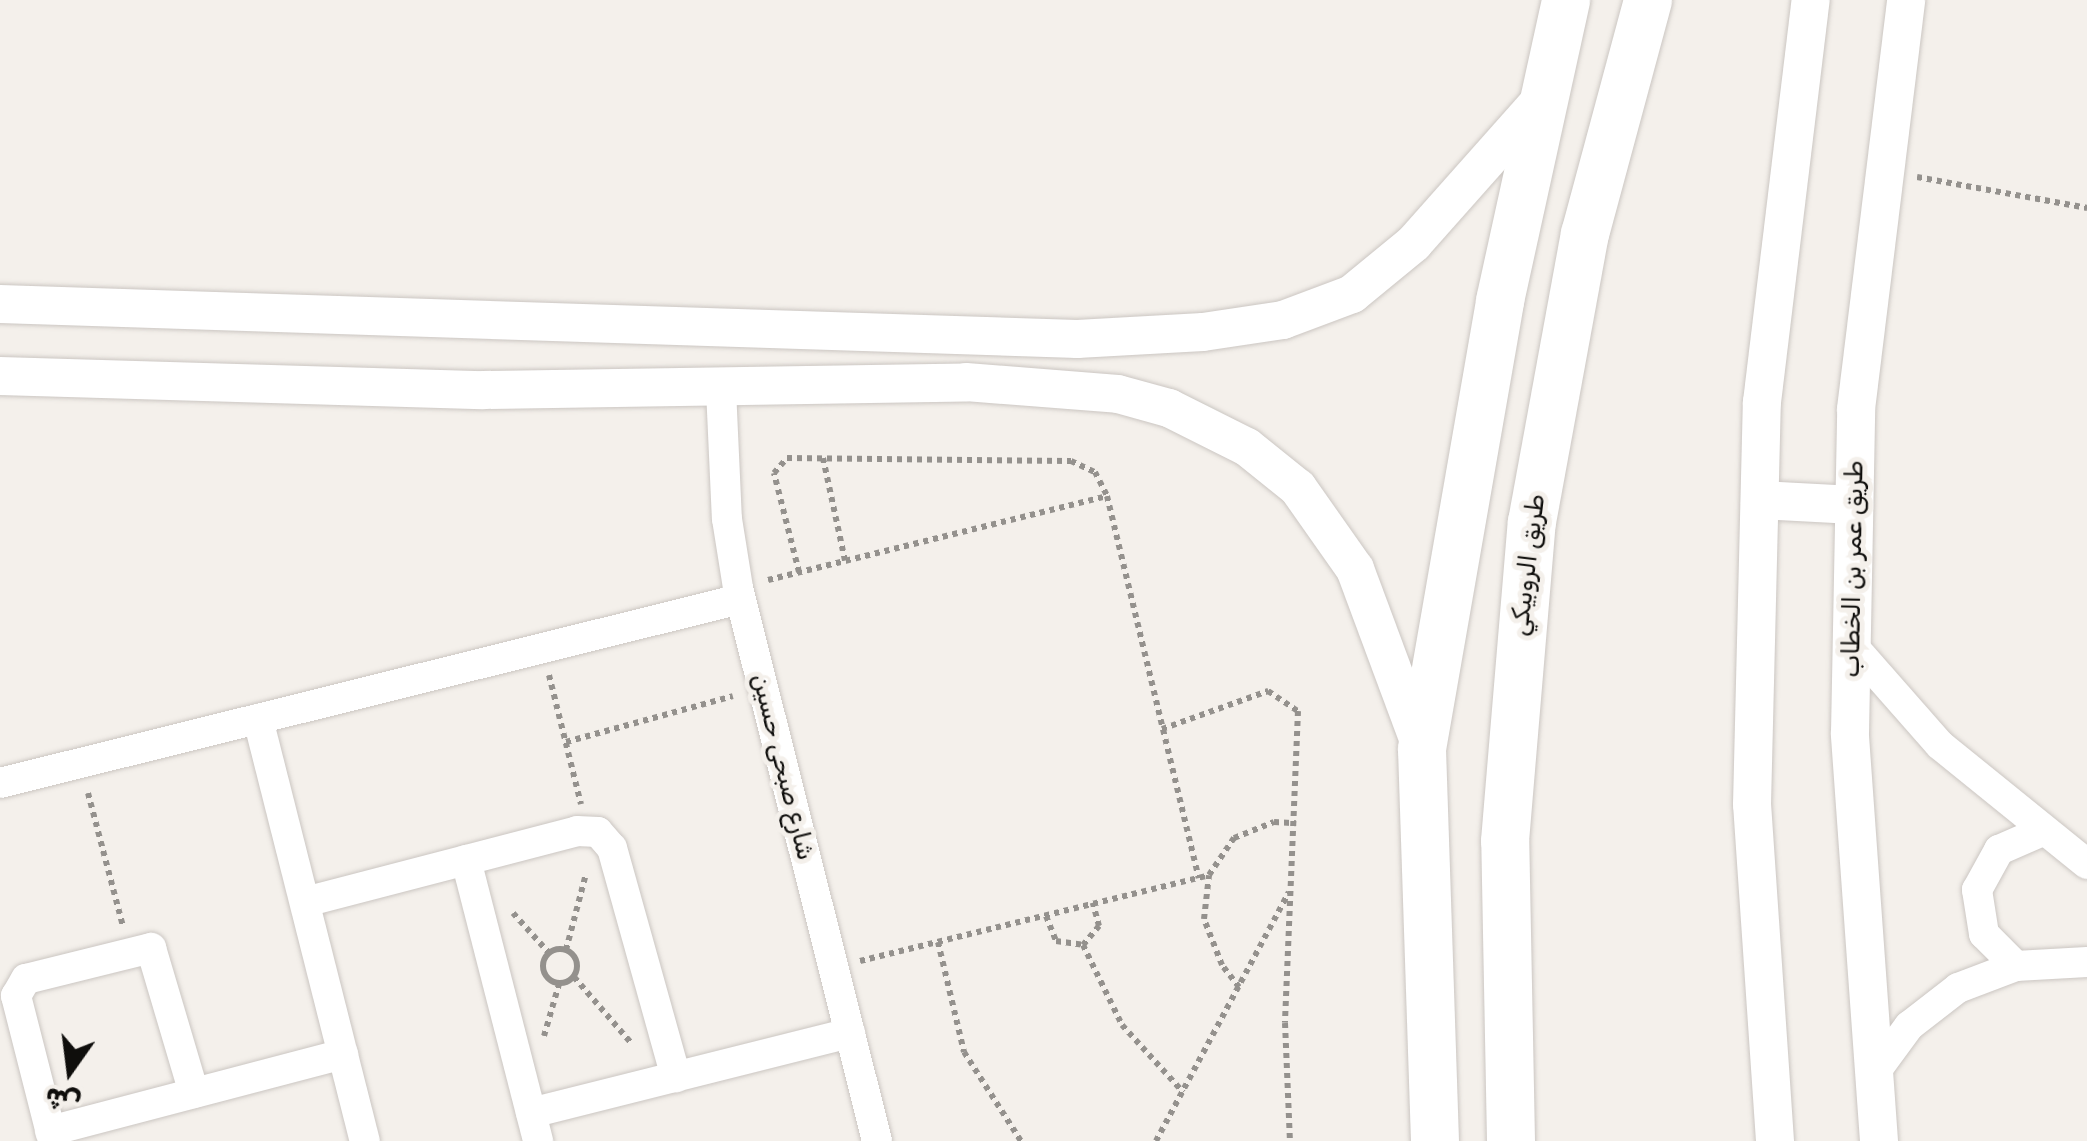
<!DOCTYPE html>
<meta charset="utf-8">
<style>
body{margin:0}
#map{position:relative;width:2087px;height:1141px;overflow:hidden;background:#f4f0eb;font-family:Rubik,Vazirmatn,sans-serif}
div>[style]{position:absolute}
.path>*{height:6px;margin-top:-3px;transform-origin:0;background:repeating-linear-gradient(90deg,#94918d 0 5px,transparent 0 10px)}
.path>.ring{margin:-3px;padding:0;box-sizing:content-box;background:none;border:6px solid #94918d;border-radius:50%}
.roads{filter:drop-shadow(0 0 2px #cbc6c2) drop-shadow(0 0 2px #cbc6c2)}
.minor>*{height:30px;margin:-15px;padding:0 15px;transform-origin:15px;border-radius:15px;background:#fff}
.tertiary>*{height:38px;margin:-19px;padding:0 19px;transform-origin:19px;border-radius:19px;background:#fff}
.primary>*{height:48px;margin:-24px;padding:0 24px;transform-origin:24px;border-radius:24px;background:#fff}
span{translate:-50% -50%;white-space:nowrap;text-align:center;line-height:1.15;-webkit-text-stroke:10px #f4f0eb;paint-order:stroke}
.street-label{font-size:25px;color:#0f0e0c}
.north{position:absolute;left:20px;top:1021px;width:100px;height:100px;-webkit-text-stroke:8px #f4f0eb;paint-order:stroke;rotate:194deg;font-size:28px;font-weight:700;line-height:40px;text-align:center;color:#0f0e0c}
.north::after{content:'';display:block;margin:auto;width:35px;height:45px;background:#0f0e0c;clip-path:polygon(50% 0,100% 100%,50% 72%,0 100%)}
</style>
<div id="map">
<div class="path">
<div style="left:1917px;top:177px;width:173px;rotate:10.3deg"></div>
<div style="left:823px;top:458px;width:105px;rotate:77.9deg"></div>
<div style="left:799px;top:572px;width:102px;rotate:-104.2deg"></div>
<div style="left:774px;top:473px;width:20px;rotate:-49deg"></div>
<div style="left:787px;top:458px;width:284px;rotate:0.6deg"></div>
<div style="left:1071px;top:461px;width:26px;rotate:25deg"></div>
<div style="left:1095px;top:472px;width:27px;rotate:63deg"></div>
<div style="left:1107px;top:496px;width:393px;rotate:76.5deg"></div>
<div style="left:768px;top:580px;width:349px;rotate:-13.9deg"></div>
<div style="left:549px;top:675px;width:133px;rotate:76.1deg"></div>
<div style="left:1162px;top:729px;width:113px;rotate:-19.7deg"></div>
<div style="left:1268px;top:691px;width:36px;rotate:34deg"></div>
<div style="left:1298px;top:711px;width:312px;rotate:92.4deg"></div>
<div style="left:1285px;top:1023px;width:118px;rotate:87.6deg"></div>
<div style="left:566px;top:742px;width:173px;rotate:-15.4deg"></div>
<div style="left:88px;top:793px;width:138px;rotate:75.3deg"></div>
<div style="left:513px;top:913px;width:54px;rotate:48deg"></div>
<div style="left:1046px;top:916px;width:27px;rotate:68deg"></div>
<div style="left:1056px;top:941px;width:27px;rotate:8deg"></div>
<div style="left:1083px;top:945px;width:25px;rotate:-50deg"></div>
<div style="left:1099px;top:926px;width:24px;rotate:-105deg"></div>
<div style="left:938px;top:942px;width:113px;rotate:76.7deg"></div>
<div style="left:964px;top:1052px;width:106px;rotate:57.4deg"></div>
<div style="left:1083px;top:945px;width:89px;rotate:64deg"></div>
<div style="left:1122px;top:1025px;width:91px;rotate:47.7deg"></div>
<div class="ring" style="left:543px;top:949px;width:28px;height:28px"></div>
<div style="left:566px;top:950px;width:79px;rotate:-75.3deg"></div>
<div style="left:860px;top:961px;width:359px;rotate:-13.8deg"></div>
<div style="left:574px;top:977px;width:89px;rotate:49.1deg"></div>
<div style="left:1239px;top:987px;width:28px;rotate:-128deg"></div>
<div style="left:1222px;top:965px;width:49px;rotate:-111.4deg"></div>
<div style="left:1204px;top:919px;width:44px;rotate:-83.5deg"></div>
<div style="left:1209px;top:875px;width:45px;rotate:-56deg"></div>
<div style="left:1234px;top:838px;width:43px;rotate:-21.8deg"></div>
<div style="left:1274px;top:822px;width:22px;rotate:3deg"></div>
<div style="left:544px;top:1036px;width:54px;rotate:-73.9deg"></div>
<div style="left:1156px;top:1141px;width:282px;rotate:-61.9deg"></div>
</div>
<div class="roads">
<div class="minor">
<div style="left:721px;top:389px;width:130px;rotate:87.4deg"></div>
<div style="left:727px;top:519px;width:70px;rotate:80.9deg"></div>
<div style="left:738px;top:588px;width:570px;rotate:75.89deg"></div>
<div style="left:1852px;top:645px;width:133px;rotate:48.7deg"></div>
<div style="left:1940px;top:745px;width:189px;rotate:39deg"></div>
<div style="left:258px;top:719px;width:435px;rotate:75.8deg"></div>
<div style="left:0;top:783px;width:763px;rotate:-13.96deg"></div>
<div style="left:466px;top:860px;width:290px;rotate:75.6deg"></div>
<div style="left:305px;top:902px;width:281px;rotate:-14.6deg"></div>
<div style="left:577px;top:831px;width:21px;rotate:3deg"></div>
<div style="left:598px;top:832px;width:21px;rotate:49deg"></div>
<div style="left:612px;top:848px;width:238px;rotate:74.4deg"></div>
<div style="left:2016px;top:966px;width:45px;rotate:-135deg"></div>
<div style="left:1984px;top:934px;width:45px;rotate:-99deg"></div>
<div style="left:1977px;top:890px;width:46px;rotate:-61.2deg"></div>
<div style="left:1999px;top:850px;width:45px;rotate:-23.7deg"></div>
<div style="left:1873px;top:1075px;width:61px;rotate:-53.7deg"></div>
<div style="left:1909px;top:1026px;width:62px;rotate:-37.8deg"></div>
<div style="left:1958px;top:988px;width:62px;rotate:-20.8deg"></div>
<div style="left:2016px;top:966px;width:71px;rotate:-3.2deg"></div>
<div style="left:531px;top:1113px;width:329px;rotate:-14.1deg"></div>
<div style="left:50px;top:1131px;width:303px;rotate:-14.7deg"></div>
<div style="left:53px;top:1141px;width:150px;rotate:-104.3deg"></div>
<div style="left:16px;top:996px;width:20px;rotate:-60deg"></div>
<div style="left:26px;top:979px;width:129px;rotate:-13.9deg"></div>
<div style="left:151px;top:948px;width:151px;rotate:73.5deg"></div>
</div>
<div class="tertiary">
<div style="left:0;top:304px;width:1078px;rotate:1.86deg"></div>
<div style="left:1077px;top:339px;width:126px;rotate:-3.2deg"></div>
<div style="left:1203px;top:332px;width:81px;rotate:-8.5deg"></div>
<div style="left:1283px;top:320px;width:74px;rotate:-20.6deg"></div>
<div style="left:1352px;top:294px;width:80px;rotate:-39.4deg"></div>
<div style="left:1414px;top:243px;width:191px;rotate:-48.4deg"></div>
<div style="left:0;top:376px;width:483px;rotate:1.7deg"></div>
<div style="left:483px;top:390px;width:483px;rotate:-0.9deg"></div>
<div style="left:966px;top:382px;width:152px;rotate:4.5deg"></div>
<div style="left:1118px;top:394px;width:53px;rotate:15.4deg"></div>
<div style="left:1169px;top:408px;width:87px;rotate:26.6deg"></div>
<div style="left:1247px;top:447px;width:65px;rotate:38.8deg"></div>
<div style="left:1298px;top:488px;width:99px;rotate:54.9deg"></div>
<div style="left:1355px;top:569px;width:192px;rotate:69.6deg"></div>
<div style="left:1760px;top:500px;width:94px;rotate:3deg"></div>
<div style="left:1775px;top:1141px;width:337px;rotate:-93.9deg"></div>
<div style="left:1752px;top:805px;width:403px;rotate:-88.6deg"></div>
<div style="left:1762px;top:402px;width:405px;rotate:-83.1deg"></div>
<div style="left:1879px;top:1141px;width:409px;rotate:-94.1deg"></div>
<div style="left:1850px;top:733px;width:324px;rotate:-88.9deg"></div>
<div style="left:1856px;top:409px;width:412px;rotate:-83deg"></div>
</div>
<div class="primary">
<div style="left:1435px;top:1141px;width:392px;rotate:-91.9deg"></div>
<div style="left:1422px;top:749px;width:455px;rotate:-80.1deg"></div>
<div style="left:1500px;top:301px;width:308px;rotate:-77.6deg"></div>
<div style="left:1511px;top:1141px;width:300px;rotate:-91.1deg"></div>
<div style="left:1505px;top:841px;width:320px;rotate:-85.2deg"></div>
<div style="left:1532px;top:522px;width:293px;rotate:-79.6deg"></div>
<div style="left:1585px;top:234px;width:242px;rotate:-74.9deg"></div>
</div>
</div>
<div class="street-label">
<span style="left:1528px;top:565px;rotate:-83deg">طريق الروبيكي</span>
<span style="left:1853px;top:569px;rotate:-89deg">طريق عمر بن الخطاب</span>
<span style="left:783px;top:767px;rotate:76deg">شارع صبحى حسين</span>
</div>
<div class="north">ش</div>
</div>
